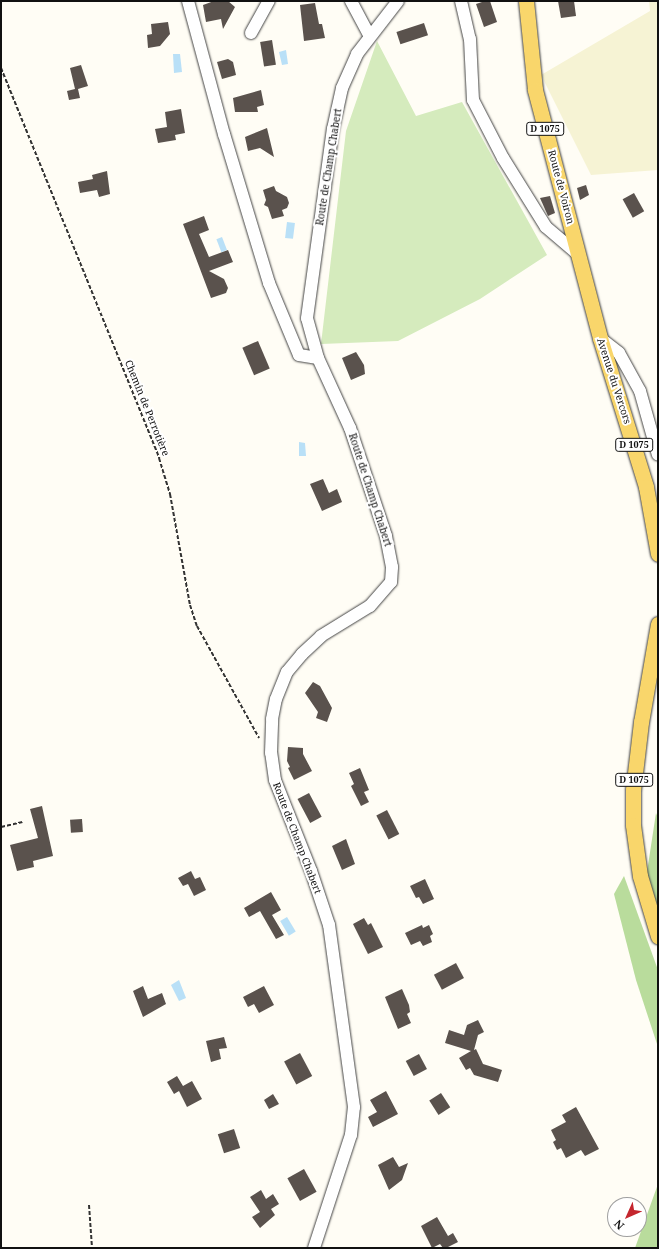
<!DOCTYPE html>
<meta charset="utf-8">
<style>
body{margin:0}
#map{position:relative;width:659px;height:1249px;overflow:hidden;background:#fffdf5;font-family:"Noto Serif",serif}
div>[style]{position:absolute}
.farmland>*{inset:0;background:#f6f3d4}
.green>*{inset:0;background:#d5ebbd}
.forest>*{inset:0;background:#b9dc9c}
.water>*{inset:0;background:#b9e0f7;transform-origin:0 0}
.building>*{inset:0;background:#5a524d;transform-origin:0 0}
.path>*{height:2px;margin-top:-1px;transform-origin:0;background:repeating-linear-gradient(90deg,#333 0 4px,transparent 0 6px)}
.roads{filter:drop-shadow(0 0 1px #444) drop-shadow(0 0 1px #444)}
.minor>*{height:12px;margin:-6px;padding:0 6px;transform-origin:6px;border-radius:6px;background:#fff}
.major>*{height:15px;margin:-7.5px;padding:0 7.5px;transform-origin:7.5px;border-radius:7.5px;background:#f9d66b}
span{translate:-50% -50%;white-space:nowrap;text-align:center;line-height:1.15;-webkit-text-stroke:4px #fff;paint-order:stroke}
.shield-label span{padding:1px 3px;background:#fff;border:1px solid;border-radius:3px;-webkit-text-stroke-width:0}
.shield-label{font-size:9px;color:#111;font-weight:700}
.street-label{font-size:10px;color:#111}
.frame{position:absolute;inset:0;border:2px solid #111;pointer-events:none}
.north{position:absolute;left:607px;top:1197px;width:40px;height:40px;box-sizing:border-box;background:#fff;border:1px solid #a0a0a0;border-radius:50%;rotate:225deg;font-size:11px;font-weight:700;line-height:16px;text-align:center;color:#111}
.north::after{content:'';display:block;margin:auto;width:14px;height:18px;background:#c4262e;clip-path:polygon(50% 0,100% 100%,50% 72%,0 100%)}
</style>
<div id="map">
<div class="farmland">
<div style="clip-path:polygon(649px 1px,658px 1px,658px 170px,591px 175px,541px 75px,650px 11px)"></div>
</div>
<div class="green">
<div style="clip-path:polygon(377px 41px,416px 116px,462px 102px,547px 255px,480px 299px,398px 341px,321px 344px,346px 131px)"></div>
</div>
<div class="forest">
<div style="clip-path:polygon(656px 813px,658px 818px,658px 908px,647px 872px)"></div>
<div style="clip-path:polygon(624px 876px,658px 970px,658px 1047px,636px 980px,614px 894px)"></div>
<div style="clip-path:polygon(658px 1182px,658px 1248px,635px 1248px,658px 1184px)"></div>
</div>
<div class="water">
<div style="clip-path:polygon(286px 50px,288px 64px,282px 65px,279px 52px)"></div>
<div style="clip-path:polygon(173px 54px,180px 54px,182px 72px,174px 73px)"></div>
<div style="left:287px;top:222px;width:8px;height:16px;rotate:7deg"></div>
<div style="left:222px;top:237px;width:14px;height:6px;rotate:69deg"></div>
<div style="clip-path:polygon(299px 442px,305px 443px,306px 456px,299px 456px)"></div>
<div style="left:287px;top:917px;width:17px;height:8px;rotate:59deg"></div>
<div style="clip-path:polygon(179px 980px,186px 998px,179px 1001px,171px 985px)"></div>
</div>
<div class="building">
<div style="clip-path:polygon(214px 1px,228px 1px,235px 7px,223px 29px,221px 19px,206px 22px,203px 5px)"></div>
<div style="clip-path:polygon(485px 1px,490px 1px,497px 22px,484px 27px,476px 4px)"></div>
<div style="clip-path:polygon(558px 1px,574px 1px,576px 16px,561px 18px)"></div>
<div style="clip-path:polygon(315px 3px,319px 24px,322px 24px,325px 38px,304px 41px,300px 5px)"></div>
<div style="clip-path:polygon(168px 22px,170px 34px,160px 46px,148px 48px,147px 35px,152px 34px,151px 24px)"></div>
<div style="left:424px;top:23px;width:13px;height:29px;rotate:72deg"></div>
<div style="left:272px;top:40px;width:25px;height:12px;rotate:81deg"></div>
<div style="clip-path:polygon(228px 59px,233px 62px,236px 75px,222px 79px,217px 62px)"></div>
<div style="clip-path:polygon(81px 65px,88px 86px,78px 89px,80px 98px,69px 100px,67px 91px,75px 89px,70px 68px)"></div>
<div style="clip-path:polygon(261px 90px,264px 105px,257px 107px,258px 112px,235px 112px,233px 98px)"></div>
<div style="clip-path:polygon(181px 109px,185px 133px,175px 135px,176px 140px,158px 143px,155px 129px,167px 127px,165px 112px)"></div>
<div style="clip-path:polygon(267px 128px,274px 157px,260px 148px,248px 151px,245px 137px)"></div>
<div style="clip-path:polygon(107px 171px,110px 194px,99px 197px,97px 190px,80px 193px,78px 182px,93px 179px,92px 175px)"></div>
<div style="clip-path:polygon(586px 185px,589px 195px,580px 200px,577px 188px)"></div>
<div style="clip-path:polygon(274px 186px,276px 191px,287px 197px,289px 203px,287px 208px,282px 210px,284px 216px,272px 219px,268px 207px,264px 205px,266px 200px,263px 190px)"></div>
<div style="left:634px;top:193px;width:21px;height:13px;rotate:61deg"></div>
<div style="clip-path:polygon(550px 196px,555px 213px,548px 216px,540px 198px)"></div>
<div style="clip-path:polygon(204px 216px,209px 230px,199px 234px,209px 257px,228px 250px,233px 262px,209px 271px,224px 279px,228px 288px,226px 293px,211px 298px,183px 224px)"></div>
<div style="left:258px;top:341px;width:30px;height:17px;rotate:67deg"></div>
<div style="clip-path:polygon(356px 352px,364px 365px,365px 374px,351px 380px,342px 358px)"></div>
<div style="clip-path:polygon(323px 479px,329px 493px,337px 489px,342px 502px,322px 511px,310px 484px)"></div>
<div style="clip-path:polygon(313px 682px,320px 686px,332px 708px,327px 722px,316px 718px,318px 712px,305px 693px)"></div>
<div style="clip-path:polygon(288px 747px,303px 748px,303px 754px,312px 771px,294px 780px,288px 768px,290px 767px,287px 761px)"></div>
<div style="clip-path:polygon(360px 768px,369px 790px,364px 792px,369px 802px,361px 806px,351px 786px,354px 784px,349px 773px)"></div>
<div style="left:309px;top:793px;width:27px;height:13px;rotate:62deg"></div>
<div style="clip-path:polygon(42px 806px,53px 856px,33px 861px,34px 867px,17px 871px,10px 845px,38px 838px,30px 809px)"></div>
<div style="left:387px;top:810px;width:27px;height:12px;rotate:63deg"></div>
<div style="left:82px;top:819px;width:13px;height:12px;rotate:86deg"></div>
<div style="clip-path:polygon(346px 839px,355px 864px,342px 870px,332px 846px)"></div>
<div style="clip-path:polygon(191px 871px,195px 879px,200px 877px,206px 890px,194px 896px,188px 884px,183px 886px,178px 878px)"></div>
<div style="clip-path:polygon(425px 879px,434px 899px,423px 904px,419px 897px,416px 898px,410px 886px)"></div>
<div style="clip-path:polygon(271px 892px,281px 910px,272px 915px,284px 935px,276px 939px,260px 911px,249px 917px,244px 908px)"></div>
<div style="clip-path:polygon(364px 918px,368px 925px,371px 923px,383px 947px,368px 954px,353px 924px)"></div>
<div style="clip-path:polygon(422px 925px,423px 928px,429px 925px,433px 934px,430px 936px,432px 942px,423px 946px,420px 941px,411px 945px,405px 933px)"></div>
<div style="left:456px;top:963px;width:17px;height:25px;rotate:62deg"></div>
<div style="clip-path:polygon(143px 986px,148px 999px,162px 993px,166px 1004px,143px 1017px,133px 991px)"></div>
<div style="clip-path:polygon(264px 986px,274px 1005px,259px 1013px,254px 1004px,248px 1007px,243px 997px)"></div>
<div style="clip-path:polygon(402px 989px,409px 1005px,410px 1012px,407px 1014px,411px 1023px,398px 1029px,385px 997px)"></div>
<div style="clip-path:polygon(478px 1020px,484px 1032px,478px 1035px,474px 1050px,476px 1049px,483px 1064px,502px 1070px,498px 1082px,474px 1075px,470px 1068px,466px 1070px,459px 1058px,471px 1051px,445px 1043px,449px 1030px,464px 1035px,467px 1025px)"></div>
<div style="clip-path:polygon(224px 1037px,227px 1048px,219px 1049px,221px 1059px,211px 1062px,206px 1041px)"></div>
<div style="left:300px;top:1053px;width:26px;height:18px;rotate:62deg"></div>
<div style="left:419px;top:1054px;width:17px;height:15px;rotate:62deg"></div>
<div style="clip-path:polygon(177px 1076px,183px 1086px,192px 1081px,202px 1099px,187px 1107px,179px 1091px,174px 1094px,167px 1082px)"></div>
<div style="clip-path:polygon(386px 1091px,398px 1114px,373px 1127px,368px 1117px,377px 1112px,370px 1100px)"></div>
<div style="left:441px;top:1093px;width:17px;height:14px;rotate:57deg"></div>
<div style="clip-path:polygon(273px 1094px,279px 1104px,269px 1109px,264px 1100px)"></div>
<div style="clip-path:polygon(576px 1107px,599px 1149px,585px 1156px,581px 1150px,566px 1158px,561px 1148px,557px 1150px,553px 1142px,556px 1140px,551px 1130px,566px 1122px,562px 1115px)"></div>
<div style="left:234px;top:1129px;width:20px;height:17px;rotate:72deg"></div>
<div style="clip-path:polygon(393px 1157px,399px 1167px,408px 1163px,402px 1180px,389px 1190px,378px 1165px)"></div>
<div style="left:304px;top:1169px;width:26px;height:19px;rotate:61deg"></div>
<div style="clip-path:polygon(261px 1190px,266px 1199px,273px 1194px,279px 1204px,271px 1209px,275px 1215px,260px 1228px,252px 1217px,260px 1212px,250px 1197px)"></div>
<div style="clip-path:polygon(437px 1217px,448px 1236px,453px 1233px,458px 1242px,446px 1248px,443px 1248px,440px 1244px,432px 1248px,421px 1226px)"></div>
</div>
<div class="path">
<div style="left:1px;top:68px;width:421px;rotate:67.9deg"></div>
<div style="left:159px;top:458px;width:38px;rotate:73deg"></div>
<div style="left:170px;top:494px;width:113px;rotate:79.8deg"></div>
<div style="left:190px;top:605px;width:22px;rotate:72deg"></div>
<div style="left:197px;top:626px;width:128px;rotate:61deg"></div>
<div style="left:1px;top:827px;width:22px;rotate:-13deg"></div>
<div style="left:89px;top:1205px;width:43px;rotate:86deg"></div>
</div>
<div class="roads">
<div class="minor">
<div style="left:188px;top:1px;width:138px;rotate:74.9deg"></div>
<div style="left:224px;top:134px;width:156px;rotate:73.2deg"></div>
<div style="left:269px;top:283px;width:78px;rotate:67.4deg"></div>
<div style="left:299px;top:355px;width:19px;rotate:9deg"></div>
<div style="left:351px;top:1px;width:38px;rotate:62deg"></div>
<div style="left:461px;top:1px;width:39px;rotate:77deg"></div>
<div style="left:470px;top:39px;width:61px;rotate:87.2deg"></div>
<div style="left:473px;top:100px;width:65px;rotate:62.7deg"></div>
<div style="left:503px;top:158px;width:81px;rotate:58.1deg"></div>
<div style="left:546px;top:227px;width:43px;rotate:40.3deg"></div>
<div style="left:251px;top:33px;width:37px;rotate:-61deg"></div>
<div style="left:600px;top:338px;width:24px;rotate:38deg"></div>
<div style="left:619px;top:353px;width:43px;rotate:61.1deg"></div>
<div style="left:640px;top:391px;width:66px;rotate:74.3deg"></div>
<div style="left:314px;top:1248px;width:119px;rotate:-71.9deg"></div>
<div style="left:351px;top:1135px;width:28px;rotate:-84deg"></div>
<div style="left:354px;top:1107px;width:184px;rotate:-97.8deg"></div>
<div style="left:329px;top:925px;width:57px;rotate:-108.4deg"></div>
<div style="left:311px;top:871px;width:98px;rotate:-111.6deg"></div>
<div style="left:275px;top:780px;width:27px;rotate:-98deg"></div>
<div style="left:271px;top:753px;width:34px;rotate:-88deg"></div>
<div style="left:272px;top:719px;width:20px;rotate:-79deg"></div>
<div style="left:276px;top:699px;width:29px;rotate:-68deg"></div>
<div style="left:287px;top:672px;width:23px;rotate:-50deg"></div>
<div style="left:302px;top:654px;width:26px;rotate:-43deg"></div>
<div style="left:321px;top:636px;width:57px;rotate:-31.5deg"></div>
<div style="left:370px;top:606px;width:32px;rotate:-49deg"></div>
<div style="left:391px;top:582px;width:15px;rotate:-86deg"></div>
<div style="left:392px;top:567px;width:32px;rotate:-101deg"></div>
<div style="left:386px;top:536px;width:114px;rotate:-108.4deg"></div>
<div style="left:350px;top:428px;width:77px;rotate:-114.6deg"></div>
<div style="left:318px;top:358px;width:41px;rotate:-105.4deg"></div>
<div style="left:307px;top:318px;width:191px;rotate:-82.2deg"></div>
<div style="left:333px;top:129px;width:42px;rotate:-77.6deg"></div>
<div style="left:342px;top:88px;width:37px;rotate:-66deg"></div>
<div style="left:357px;top:54px;width:67px;rotate:-52.3deg"></div>
</div>
<div class="major">
<div style="left:526px;top:1px;width:89px;rotate:84.2deg"></div>
<div style="left:535px;top:90px;width:256px;rotate:75.3deg"></div>
<div style="left:600px;top:338px;width:156px;rotate:72.8deg"></div>
<div style="left:646px;top:487px;width:68px;rotate:79.8deg"></div>
<div style="left:658px;top:624px;width:99px;rotate:99.8deg"></div>
<div style="left:641px;top:722px;width:68px;rotate:96.7deg"></div>
<div style="left:633px;top:790px;width:35px;rotate:90deg"></div>
<div style="left:633px;top:825px;width:51px;rotate:82.2deg"></div>
<div style="left:640px;top:876px;width:63px;rotate:73.3deg"></div>
</div>
</div>
<div class="shield-label">
<span style="left:545px;top:129px">D 1075</span>
<span style="left:634px;top:445px">D 1075</span>
<span style="left:634px;top:780px">D 1075</span>
</div>
<div class="street-label">
<span style="left:329px;top:167px;rotate:-81deg">Route de Champ Chabert</span>
<span style="left:561px;top:187px;rotate:75deg">Route de Voiron</span>
<span style="left:614px;top:381px;rotate:72deg">Avenue du Vercors</span>
<span style="left:147px;top:408px;rotate:68deg">Chemin de Perrotière</span>
<span style="left:370px;top:490px;rotate:72deg">Route de Champ Chabert</span>
<span style="left:297px;top:838px;rotate:69deg">Route de Champ Chabert</span>
</div>
<div class="frame"></div>
<div class="north">N</div>
</div>
